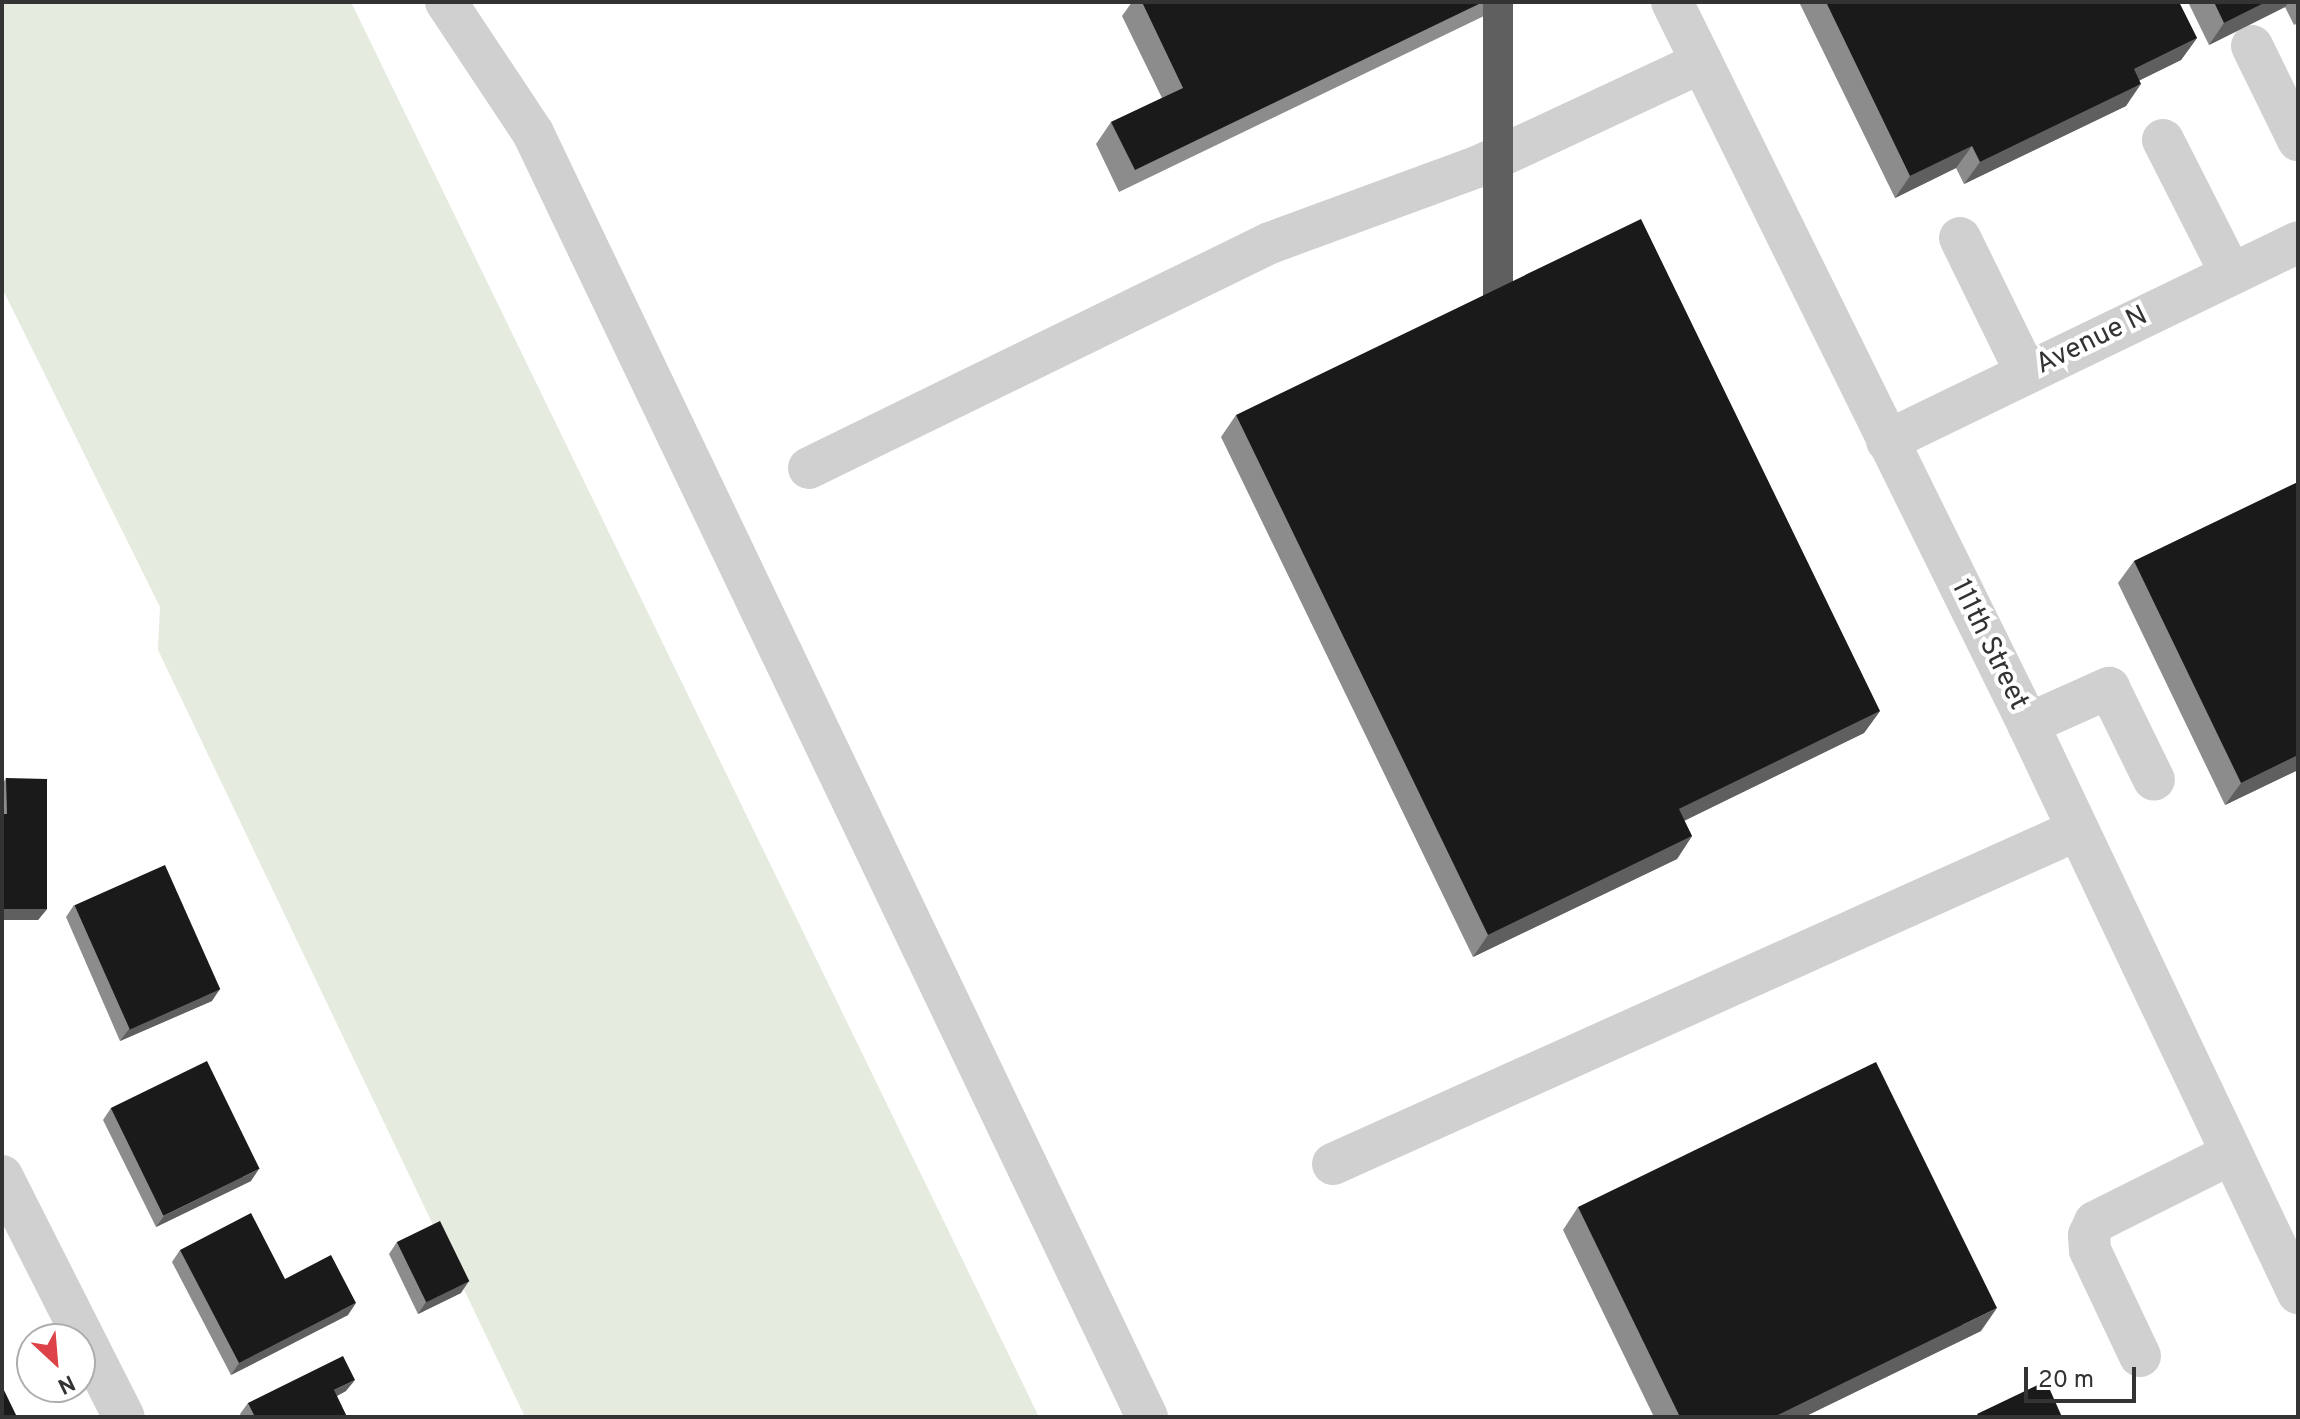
<!DOCTYPE html>
<style>
body{margin:0}
#map{position:relative;width:2300px;height:1419px;overflow:hidden;background:#fff;font-family:Overpass,sans-serif}
div>[style]{position:absolute}
.green>*{inset:0;background:#e5ebdf}
.minor>*{height:42px;margin:-21px;padding:0 21px;transform-origin:21px;border-radius:21px;background:#d0d0d0}
.wall>*{inset:0;background:#8c8c8c}
.shaded-wall>*{inset:0;background:#5f5f5f;transform-origin:0 0}
.building>*{inset:0;background:#1a1a1a;transform-origin:0 0}
span{translate:-50% -50%;white-space:nowrap;text-align:center;line-height:1.15;-webkit-text-stroke:8px #fff;paint-order:stroke}
.street-label{font-size:28px;color:#333}
.frame{position:absolute;inset:0;border:4px solid #333;pointer-events:none}
.north{position:absolute;left:16px;top:1323px;width:80px;height:80px;box-sizing:border-box;background:#fff;border:2px solid #adadad;border-radius:50%;rotate:154deg;font-size:22px;font-weight:700;line-height:32px;text-align:center;color:#333}
.north::after{content:'';display:block;margin:auto;width:28px;height:36px;background:#dc4247;clip-path:polygon(50% 0,100% 100%,50% 72%,0 100%)}
.scale{position:absolute;left:2024px;top:1367px;width:112px;height:36px;box-sizing:border-box;border:4px solid #333;border-top:0;padding-left:10px;font-size:24px;line-height:28px;white-space:nowrap;color:#333;-webkit-text-stroke:6px #fff;paint-order:stroke}
</style>
<div id="map">
<div class="green">
<div style="clip-path:polygon(2px 2px,351px 2px,1039px 1417px,525px 1417px,158px 650px,160px 607px,2px 288px)"></div>
</div>
<div class="minor">
<div style="left:446px;top:2px;width:157px;rotate:56.4deg"></div>
<div style="left:533px;top:133px;width:1423px;rotate:64.44deg"></div>
<div style="left:1672px;top:2px;width:805px;rotate:63.75deg"></div>
<div style="left:2028px;top:724px;width:630px;rotate:64.61deg"></div>
<div style="left:2252px;top:46px;width:105px;rotate:63.9deg"></div>
<div style="left:2163px;top:140px;width:150px;rotate:63.1deg"></div>
<div style="left:1960px;top:238px;width:150px;rotate:63.9deg"></div>
<div style="left:1887px;top:441px;width:457px;rotate:-25.8deg"></div>
<div style="left:809px;top:468px;width:513px;rotate:-26.02deg"></div>
<div style="left:1270px;top:243px;width:221px;rotate:-20.2deg"></div>
<div style="left:1477px;top:167px;width:248px;rotate:-25deg"></div>
<div style="left:2028px;top:724px;width:89px;rotate:-24deg"></div>
<div style="left:2109px;top:688px;width:102px;rotate:63.9deg"></div>
<div style="left:1333px;top:1164px;width:816px;rotate:-24.18deg"></div>
<div style="left:2px;top:1176px;width:270px;rotate:63.2deg"></div>
<div style="left:2140px;top:1356px;width:117px;rotate:-115.3deg"></div>
<div style="left:2090px;top:1250px;width:15px;rotate:-94deg"></div>
<div style="left:2089px;top:1235px;width:14px;rotate:-65deg"></div>
<div style="left:2095px;top:1222px;width:152px;rotate:-26.6deg"></div>
</div>
<div class="wall">
<div style="clip-path:polygon(1132px 2px,1513px 2px,1119px 192px,1096px 144px,1111px 122px,1162px 98px,1122px 16px)"></div>
<div style="clip-path:polygon(1799px 2px,2179px 2px,2197px 38px,2181px 60px,2140px 80px,2126px 106px,1964px 184px,1956px 168px,1895px 198px)"></div>
<div style="clip-path:polygon(2188px 2px,2298px 2px,2298px 23px,2294px 25px,2285px 7px,2209px 45px)"></div>
<div style="clip-path:polygon(1236px 415px,1880px 711px,1864px 733px,1684px 821px,1692px 836px,1677px 859px,1473px 957px,1221px 437px)"></div>
<div style="clip-path:polygon(2298px 482px,2298px 770px,2225px 805px,2118px 583px,2134px 561px)"></div>
<div style="clip-path:polygon(6px 778px,47px 909px,38px 920px,2px 920px,2px 785px)"></div>
<div style="clip-path:polygon(74px 905px,212px 1001px,120px 1041px,66px 917px)"></div>
<div style="clip-path:polygon(111px 1108px,251px 1181px,156px 1227px,103px 1120px)"></div>
<div style="clip-path:polygon(1578px 1207px,1981px 1331px,1804px 1417px,1654px 1417px,1563px 1230px)"></div>
<div style="clip-path:polygon(397px 1242px,461px 1293px,418px 1314px,389px 1254px)"></div>
<div style="clip-path:polygon(180px 1250px,285px 1279px,348px 1315px,231px 1375px,172px 1262px)"></div>
<div style="clip-path:polygon(346px 1391px,337px 1396px,347px 1417px,241px 1417px,240px 1414px,248px 1403px)"></div>
</div>
<div class="shaded-wall">
<div style="left:1483px;top:2px;width:30px;height:386px"></div>
<div style="clip-path:polygon(2266px 2px,2289px 2px,2285px 7px,2209px 45px,2224px 23px)"></div>
<div style="clip-path:polygon(2197px 38px,2181px 60px,2118px 91px,2134px 69px)"></div>
<div style="clip-path:polygon(2141px 84px,2126px 106px,1964px 184px,1980px 162px)"></div>
<div style="clip-path:polygon(1972px 146px,1956px 168px,1895px 198px,1910px 176px)"></div>
<div style="clip-path:polygon(1880px 711px,1864px 733px,1663px 831px,1679px 809px)"></div>
<div style="clip-path:polygon(2298px 755px,2298px 770px,2225px 805px,2241px 783px)"></div>
<div style="clip-path:polygon(1692px 836px,1677px 859px,1473px 957px,1488px 935px)"></div>
<div style="clip-path:polygon(2px 909px,47px 909px,38px 920px,2px 920px)"></div>
<div style="clip-path:polygon(220px 989px,212px 1001px,120px 1041px,129px 1029px)"></div>
<div style="clip-path:polygon(259px 1169px,251px 1181px,156px 1227px,164px 1216px)"></div>
<div style="clip-path:polygon(469px 1281px,461px 1293px,418px 1314px,426px 1302px)"></div>
<div style="clip-path:polygon(356px 1303px,348px 1315px,231px 1375px,239px 1363px)"></div>
<div style="clip-path:polygon(1997px 1308px,1981px 1331px,1804px 1417px,1774px 1417px)"></div>
<div style="clip-path:polygon(355px 1380px,346px 1391px,325px 1402px,334px 1390px)"></div>
</div>
<div class="building">
<div style="clip-path:polygon(1142px 2px,1483px 2px,1135px 170px,1111px 122px,1183px 88px)"></div>
<div style="clip-path:polygon(1826px 2px,2179px 2px,2197px 38px,2134px 69px,2141px 84px,1980px 162px,1972px 146px,1910px 176px)"></div>
<div style="clip-path:polygon(2214px 2px,2266px 2px,2224px 23px)"></div>
<div style="clip-path:polygon(1641px 219px,1880px 711px,1679px 809px,1692px 836px,1488px 935px,1236px 415px)"></div>
<div style="clip-path:polygon(2298px 482px,2298px 755px,2241px 783px,2134px 561px)"></div>
<div style="clip-path:polygon(6px 778px,47px 779px,47px 909px,2px 909px,2px 814px,7px 814px)"></div>
<div style="left:165px;top:865px;width:136px;height:99px;rotate:66deg"></div>
<div style="left:207px;top:1061px;width:120px;height:107px;rotate:64deg"></div>
<div style="clip-path:polygon(1876px 1062px,1997px 1308px,1774px 1417px,1680px 1417px,1578px 1207px)"></div>
<div style="clip-path:polygon(251px 1213px,285px 1279px,331px 1255px,356px 1303px,239px 1363px,180px 1250px)"></div>
<div style="left:440px;top:1221px;width:67px;height:48px;rotate:64deg"></div>
<div style="clip-path:polygon(343px 1356px,355px 1380px,334px 1390px,347px 1417px,255px 1417px,248px 1403px)"></div>
<div style="clip-path:polygon(2046px 1381px,2062px 1417px,1979px 1417px,1977px 1414px)"></div>
<div style="clip-path:polygon(2px 1386px,17px 1417px,2px 1417px)"></div>
</div>
<div class="street-label">
<span style="left:2092px;top:341px;rotate:-26deg">Avenue N</span>
<span style="left:1989px;top:645px;rotate:64deg">111th Street</span>
</div>
<div class="frame"></div>
<div class="north">N</div>
<div class="scale">20 m</div>
</div>
